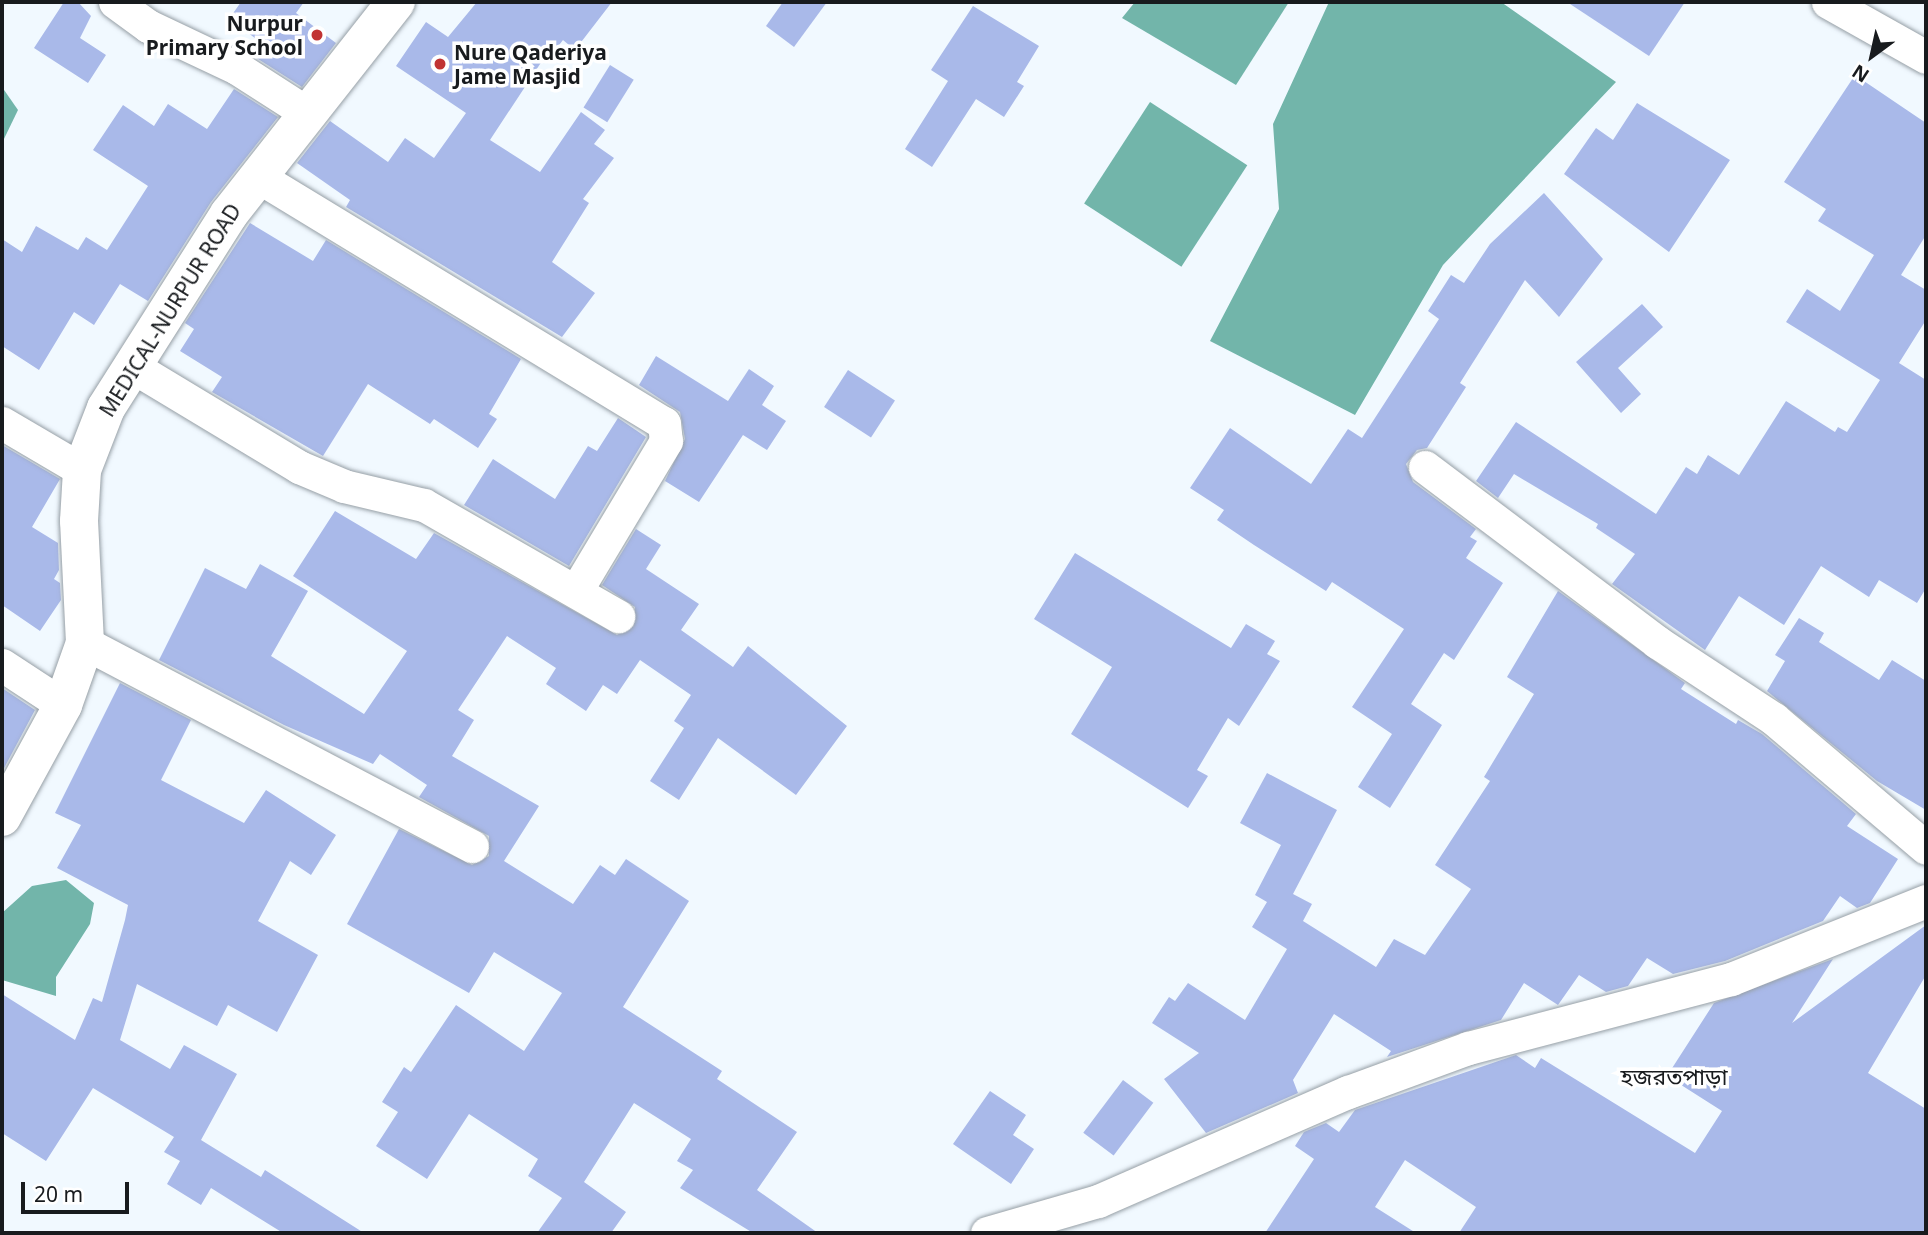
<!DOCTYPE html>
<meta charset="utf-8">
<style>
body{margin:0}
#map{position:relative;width:1928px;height:1235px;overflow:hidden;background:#f1f9ff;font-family:"Noto Sans","Noto Sans Bengali",sans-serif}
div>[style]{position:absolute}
.water>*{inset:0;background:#72b5aa;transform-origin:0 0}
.building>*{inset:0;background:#a9b9e9;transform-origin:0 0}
.roads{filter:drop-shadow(0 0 2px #969fa6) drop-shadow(0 0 2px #969fa6)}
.minor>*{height:33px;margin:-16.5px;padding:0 16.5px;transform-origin:16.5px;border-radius:16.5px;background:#fff}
.tertiary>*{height:38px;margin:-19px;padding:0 19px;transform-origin:19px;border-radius:19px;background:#fff}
.dots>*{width:19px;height:19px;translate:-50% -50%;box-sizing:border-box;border:4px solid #fff;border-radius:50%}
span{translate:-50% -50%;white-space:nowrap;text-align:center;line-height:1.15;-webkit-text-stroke:7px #fff;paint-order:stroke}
.poi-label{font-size:21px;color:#181b1e;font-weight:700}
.right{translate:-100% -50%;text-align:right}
.left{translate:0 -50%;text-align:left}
.street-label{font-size:21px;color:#181b1e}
.neighbourhood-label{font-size:23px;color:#181b1e}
.frame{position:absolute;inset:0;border:4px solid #181b1e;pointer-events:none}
.north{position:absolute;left:1837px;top:21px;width:70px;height:70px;-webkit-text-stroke:5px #fff;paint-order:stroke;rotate:213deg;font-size:19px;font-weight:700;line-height:28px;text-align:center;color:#181b1e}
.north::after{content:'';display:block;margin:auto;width:24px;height:32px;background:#181b1e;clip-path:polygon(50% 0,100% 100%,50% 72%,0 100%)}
.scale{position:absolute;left:21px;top:1182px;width:108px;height:32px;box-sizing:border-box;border:4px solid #181b1e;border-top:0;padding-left:9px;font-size:21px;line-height:24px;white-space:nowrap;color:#181b1e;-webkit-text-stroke:5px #fff;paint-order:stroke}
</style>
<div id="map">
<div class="water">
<div style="clip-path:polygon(1135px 2px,1289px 2px,1236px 85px,1122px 18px)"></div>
<div style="clip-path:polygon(1329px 2px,1501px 2px,1616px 82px,1443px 265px,1355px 415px,1210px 341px,1279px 209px,1273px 124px)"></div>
<div style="clip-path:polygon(2px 87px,18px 110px,2px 143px)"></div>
<div style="left:1150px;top:102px;width:116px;height:121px;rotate:33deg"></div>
<div style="clip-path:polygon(66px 880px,94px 903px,90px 924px,56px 977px,56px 996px,2px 980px,2px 913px,32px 886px)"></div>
</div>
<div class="building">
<div style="clip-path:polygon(64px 2px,78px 2px,91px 16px,80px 38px,106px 55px,88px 83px,34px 48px)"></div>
<div style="clip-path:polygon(241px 2px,304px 2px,296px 13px,336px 43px,302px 87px,255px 57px,263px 44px,229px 19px)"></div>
<div style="clip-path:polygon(477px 2px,612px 2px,575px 50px,563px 40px,545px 63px,542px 61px,490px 140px,540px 172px,581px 112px,605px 130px,594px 144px,614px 158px,583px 199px,589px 203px,552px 262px,595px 293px,562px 337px,346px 207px,350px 200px,297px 163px,330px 121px,388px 162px,405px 138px,434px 158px,466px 113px,396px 66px,426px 22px,448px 37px)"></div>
<div style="clip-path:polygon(783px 2px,827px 2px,794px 47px,766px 26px)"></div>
<div style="clip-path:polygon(1567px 2px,1685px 2px,1649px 56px)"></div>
<div style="clip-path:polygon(973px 6px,1039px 46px,1017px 82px,1024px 86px,1004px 117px,976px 99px,932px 167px,905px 149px,948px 81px,931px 70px)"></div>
<div style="left:610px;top:65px;width:28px;height:50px;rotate:32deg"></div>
<div style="clip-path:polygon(1855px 75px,1926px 123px,1926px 235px,1901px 275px,1926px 290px,1926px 320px,1899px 363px,1926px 380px,1926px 588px,1917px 603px,1879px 580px,1869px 597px,1821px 566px,1784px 625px,1739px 596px,1705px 650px,1612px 584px,1635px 554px,1596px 528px,1598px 524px,1514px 474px,1498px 498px,1476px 481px,1516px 422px,1656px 514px,1686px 467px,1697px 474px,1708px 455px,1739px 475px,1786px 401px,1835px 432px,1838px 427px,1847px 432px,1880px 380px,1786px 322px,1807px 289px,1840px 311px,1874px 255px,1818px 221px,1826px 209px,1784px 182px)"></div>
<div style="clip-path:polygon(234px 89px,278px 117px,211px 202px,148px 301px,120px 284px,94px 325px,74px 312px,39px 370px,2px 346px,2px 239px,22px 252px,36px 226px,78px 250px,86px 237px,107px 250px,148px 186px,93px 150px,123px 105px,154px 126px,168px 104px,207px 129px)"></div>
<div style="clip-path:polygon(1637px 103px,1730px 160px,1669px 252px,1564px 174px,1596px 128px,1613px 140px)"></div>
<div style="clip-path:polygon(1544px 193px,1603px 259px,1559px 317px,1525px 280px,1460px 383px,1466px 387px,1427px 448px,1417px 450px,1406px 464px,1413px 482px,1476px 529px,1470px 537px,1477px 541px,1466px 558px,1503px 583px,1454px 660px,1444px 653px,1411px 704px,1442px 725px,1390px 808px,1358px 787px,1392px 734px,1352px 707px,1404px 629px,1332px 582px,1326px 591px,1254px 545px,1217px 520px,1224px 510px,1190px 488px,1230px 428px,1311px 484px,1348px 429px,1362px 438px,1439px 319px,1428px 311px,1451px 275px,1464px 283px,1490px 244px)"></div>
<div style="clip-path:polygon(250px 223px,313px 261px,326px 240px,521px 359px,489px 414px,497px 419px,478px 448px,434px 419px,430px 424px,368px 384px,323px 456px,212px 392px,222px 377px,180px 351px,194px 329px,185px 323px)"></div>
<div style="clip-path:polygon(1642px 304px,1663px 327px,1618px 368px,1641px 394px,1621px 413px,1576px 362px)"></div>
<div style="clip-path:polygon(656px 356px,728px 401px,749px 369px,774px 386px,762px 405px,786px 421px,767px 450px,743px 435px,699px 502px,665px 481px,685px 439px,680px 412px,639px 385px)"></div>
<div style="left:848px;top:370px;width:56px;height:44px;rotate:33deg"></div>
<div style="clip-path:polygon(618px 418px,646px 437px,569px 566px,464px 505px,493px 459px,555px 499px,588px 446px,597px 451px)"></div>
<div style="clip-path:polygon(2px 445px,60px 479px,32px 527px,58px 543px,59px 570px,54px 579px,60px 583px,61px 600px,40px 631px,2px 605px)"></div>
<div style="clip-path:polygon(335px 511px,416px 559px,434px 533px,617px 635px,634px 626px,635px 607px,602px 585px,636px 529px,661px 545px,646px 569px,699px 604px,681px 630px,733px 667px,748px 646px,847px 726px,796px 795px,718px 738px,679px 800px,650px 781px,684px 728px,674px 721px,691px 695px,640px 660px,617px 694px,603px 685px,586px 711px,546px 684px,556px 668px,507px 636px,458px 710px,474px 720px,452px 756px,539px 806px,504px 861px,573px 904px,600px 865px,615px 875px,626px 859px,689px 901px,623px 1007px,722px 1071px,717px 1079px,797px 1132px,757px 1190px,818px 1233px,753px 1233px,680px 1188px,693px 1170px,677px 1161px,691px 1139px,634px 1103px,584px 1182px,626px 1212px,611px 1233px,537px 1233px,562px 1198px,528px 1176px,538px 1159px,469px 1114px,427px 1179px,376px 1146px,398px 1112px,382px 1102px,404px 1067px,411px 1072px,456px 1005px,524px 1051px,562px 993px,494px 952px,469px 993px,347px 924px,399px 829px,472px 865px,489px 856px,489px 836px,419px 797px,427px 785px,380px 754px,373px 764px,284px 725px,159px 660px,205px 568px,246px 589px,260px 564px,308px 591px,271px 656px,364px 714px,407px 651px,293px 576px)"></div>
<div style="clip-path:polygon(1075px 553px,1231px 648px,1246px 624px,1275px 641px,1267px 654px,1280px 661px,1239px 726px,1228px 718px,1197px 770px,1208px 776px,1188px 808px,1071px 734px,1112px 667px,1034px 619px)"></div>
<div style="clip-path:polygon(1558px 591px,1685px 683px,1681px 689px,1736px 724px,1738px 720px,1762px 734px,1856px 814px,1847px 826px,1898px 859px,1870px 903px,1857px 908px,1840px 896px,1823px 921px,1725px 961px,1673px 974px,1647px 958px,1628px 986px,1606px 992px,1579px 975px,1558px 1005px,1524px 983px,1501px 1020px,1387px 1057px,1391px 1051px,1334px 1014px,1293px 1080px,1298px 1093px,1206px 1133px,1164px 1079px,1199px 1053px,1152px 1023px,1169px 997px,1175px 1001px,1188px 983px,1245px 1020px,1287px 949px,1252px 927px,1267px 902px,1255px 895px,1281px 845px,1240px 823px,1267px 773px,1337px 810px,1293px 894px,1312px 904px,1303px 921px,1376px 967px,1394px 939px,1425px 955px,1471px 889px,1435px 865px,1490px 781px,1484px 777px,1534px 694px,1507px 677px)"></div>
<div style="clip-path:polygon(1799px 618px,1824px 633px,1819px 642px,1879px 680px,1892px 660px,1926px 681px,1926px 810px,1877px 781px,1767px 691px,1785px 661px,1775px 655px)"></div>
<div style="clip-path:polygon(120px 683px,191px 720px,161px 780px,244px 823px,266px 790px,336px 835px,311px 875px,290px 861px,258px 921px,318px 955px,277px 1032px,228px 1005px,217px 1026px,137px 984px,120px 1040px,170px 1069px,184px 1045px,237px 1074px,201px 1140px,261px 1177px,265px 1170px,364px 1233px,283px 1233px,211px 1188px,201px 1205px,167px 1184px,180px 1161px,164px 1152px,174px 1137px,93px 1088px,46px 1161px,2px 1133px,2px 994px,75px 1040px,93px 998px,102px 1002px,125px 920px,128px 905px,57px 868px,81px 825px,55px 813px)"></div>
<div style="clip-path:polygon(2px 688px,35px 710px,2px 772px)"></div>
<div style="clip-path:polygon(1926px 925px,1926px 975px,1868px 1073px,1926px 1109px,1926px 1233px,1459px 1233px,1476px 1207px,1405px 1160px,1375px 1207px,1416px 1233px,1265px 1233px,1314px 1159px,1295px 1146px,1304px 1132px,1326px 1123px,1339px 1132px,1355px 1110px,1516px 1055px,1535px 1068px,1541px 1058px,1695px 1153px,1722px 1111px,1667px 1076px,1714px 1003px,1833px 959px,1792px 1023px)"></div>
<div style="left:1123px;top:1080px;width:38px;height:66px;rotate:37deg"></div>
<div style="clip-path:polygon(990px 1091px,1026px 1115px,1013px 1135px,1034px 1149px,1011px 1184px,953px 1144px)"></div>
</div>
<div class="roads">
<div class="minor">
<div style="left:115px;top:2px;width:41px;rotate:36deg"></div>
<div style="left:148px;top:26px;width:98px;rotate:25.3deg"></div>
<div style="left:237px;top:68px;width:83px;rotate:32.7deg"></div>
<div style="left:1828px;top:2px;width:112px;rotate:29.3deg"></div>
<div style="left:257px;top:176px;width:476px;rotate:31.3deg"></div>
<div style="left:664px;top:423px;width:18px;rotate:84deg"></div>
<div style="left:666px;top:441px;width:175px;rotate:121deg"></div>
<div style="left:135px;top:368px;width:192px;rotate:31.1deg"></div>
<div style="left:299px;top:467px;width:49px;rotate:22.9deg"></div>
<div style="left:344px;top:486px;width:82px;rotate:13.4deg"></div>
<div style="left:424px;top:505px;width:224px;rotate:29.8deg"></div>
<div style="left:2px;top:423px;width:93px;rotate:30.4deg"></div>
<div style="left:1425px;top:467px;width:291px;rotate:37deg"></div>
<div style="left:1657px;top:642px;width:140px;rotate:33.3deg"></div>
<div style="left:1774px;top:719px;width:199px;rotate:40.3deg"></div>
<div style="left:85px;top:643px;width:437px;rotate:27.7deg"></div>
<div style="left:2px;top:665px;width:73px;rotate:33.3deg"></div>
<div style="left:987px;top:1233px;width:116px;rotate:-16.1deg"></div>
<div style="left:1098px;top:1201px;width:273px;rotate:-23.6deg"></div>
<div style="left:1348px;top:1092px;width:128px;rotate:-20.1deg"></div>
<div style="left:1468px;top:1048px;width:272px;rotate:-14.7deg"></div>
<div style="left:1731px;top:979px;width:210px;rotate:-21.8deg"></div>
</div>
<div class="tertiary">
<div style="left:2px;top:817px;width:128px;rotate:-61.4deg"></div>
<div style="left:63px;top:705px;width:66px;rotate:-70.5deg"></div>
<div style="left:85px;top:643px;width:122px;rotate:-92.8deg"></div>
<div style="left:79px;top:521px;width:51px;rotate:-86.6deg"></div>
<div style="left:82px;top:470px;width:66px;rotate:-68.8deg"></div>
<div style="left:106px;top:408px;width:230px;rotate:-57.6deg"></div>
<div style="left:229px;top:214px;width:270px;rotate:-51.8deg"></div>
</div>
</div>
<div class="dots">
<div style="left:317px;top:35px;background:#c13333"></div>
<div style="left:440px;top:64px;background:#c13333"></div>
</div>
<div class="poi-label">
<span class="right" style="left:303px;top:35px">Nurpur<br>Primary School</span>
<span class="left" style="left:454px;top:64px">Nure Qaderiya<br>Jame Masjid</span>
</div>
<div class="street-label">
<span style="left:170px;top:310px;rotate:-58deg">MEDICAL-NURPUR ROAD</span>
</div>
<div class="neighbourhood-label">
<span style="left:1674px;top:1076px">হজরতপাড়া</span>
</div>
<div class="frame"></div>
<div class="north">N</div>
<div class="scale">20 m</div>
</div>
